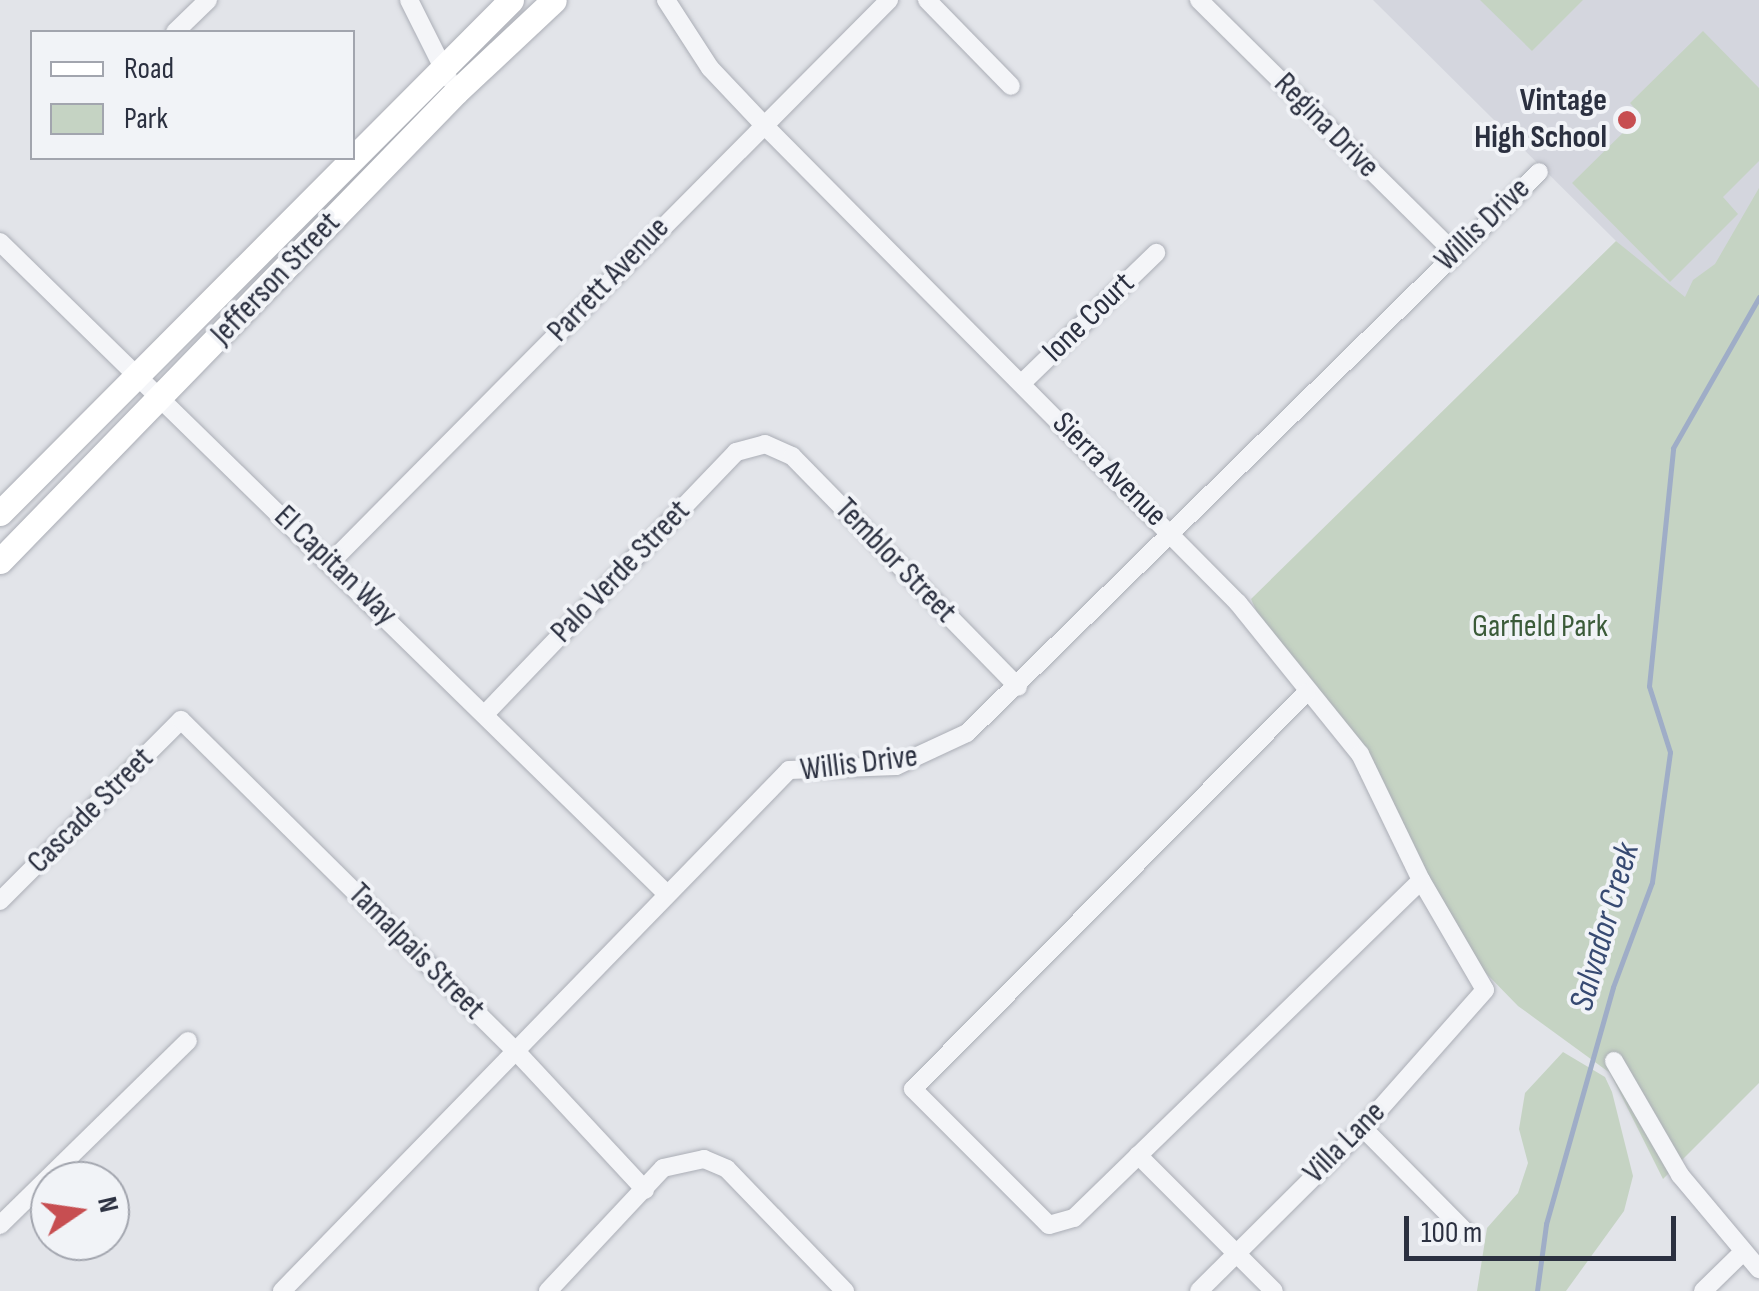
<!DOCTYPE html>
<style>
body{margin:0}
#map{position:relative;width:1759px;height:1291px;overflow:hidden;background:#e2e4e9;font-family:"Sofia Sans Condensed",sans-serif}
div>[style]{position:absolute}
.built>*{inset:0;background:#d4d6de}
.green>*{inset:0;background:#c5d3c3}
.stream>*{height:5px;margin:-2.5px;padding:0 2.5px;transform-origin:2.5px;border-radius:2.5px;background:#9fadc7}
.roads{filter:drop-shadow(0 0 2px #abaeb6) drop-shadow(0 0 2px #abaeb6)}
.minor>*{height:18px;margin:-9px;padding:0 9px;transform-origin:9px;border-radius:9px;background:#f4f5f8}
.secondary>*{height:25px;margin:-12.5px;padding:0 12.5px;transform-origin:12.5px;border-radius:12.5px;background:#fff}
.dots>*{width:28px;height:28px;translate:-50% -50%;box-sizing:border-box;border:5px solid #f1f3f7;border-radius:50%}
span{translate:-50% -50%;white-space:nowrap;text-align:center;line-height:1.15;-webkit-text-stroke:8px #f1f3f7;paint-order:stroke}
.poi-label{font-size:32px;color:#2b3040;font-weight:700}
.right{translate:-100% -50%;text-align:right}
.street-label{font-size:32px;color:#2b3040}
.park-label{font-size:32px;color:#3b5b39}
.water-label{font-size:35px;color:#374a72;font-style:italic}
.legend{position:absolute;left:30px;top:30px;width:325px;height:130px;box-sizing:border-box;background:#f1f3f7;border:2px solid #a2a5ae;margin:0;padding:12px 18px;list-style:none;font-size:30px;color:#2b3040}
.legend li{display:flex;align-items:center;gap:20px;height:50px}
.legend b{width:50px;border:2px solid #a2a5ae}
.north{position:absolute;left:30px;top:1161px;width:100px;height:100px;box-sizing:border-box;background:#f1f3f7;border:2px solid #a2a5ae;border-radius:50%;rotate:77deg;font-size:28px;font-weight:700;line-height:40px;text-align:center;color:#2b3040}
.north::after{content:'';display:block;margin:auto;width:35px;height:45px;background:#c74e51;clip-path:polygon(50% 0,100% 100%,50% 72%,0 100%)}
.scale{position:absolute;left:1404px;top:1216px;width:272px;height:45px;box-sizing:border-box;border:5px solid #2b3040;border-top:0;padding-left:12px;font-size:30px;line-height:35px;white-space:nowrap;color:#2b3040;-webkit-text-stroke:8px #f1f3f7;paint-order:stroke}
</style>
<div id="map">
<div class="built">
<div style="clip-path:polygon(1373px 0,1759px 0,1759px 366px,1616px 241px)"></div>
</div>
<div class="green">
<div style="clip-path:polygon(1480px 0,1583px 0,1532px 51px)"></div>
<div style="clip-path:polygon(1703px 31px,1759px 88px,1759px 161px,1723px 197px,1738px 214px,1670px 282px,1572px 183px,1641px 115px,1630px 103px)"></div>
<div style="clip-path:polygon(1759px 188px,1759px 1083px,1663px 1179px,1610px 1073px,1518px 1006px,1479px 966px,1401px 826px,1272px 646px,1251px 599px,1616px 241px,1685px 297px,1693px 280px,1715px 264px)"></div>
<div style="clip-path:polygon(1563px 1052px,1605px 1077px,1612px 1092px,1633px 1176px,1624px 1211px,1566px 1291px,1477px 1291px,1487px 1228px,1518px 1193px,1528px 1163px,1519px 1129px,1525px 1093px)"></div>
</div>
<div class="stream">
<div style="left:1537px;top:1291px;width:68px;rotate:-82.3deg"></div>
<div style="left:1546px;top:1224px;width:246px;rotate:-74.2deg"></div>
<div style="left:1613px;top:987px;width:112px;rotate:-69.6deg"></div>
<div style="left:1652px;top:882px;width:131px;rotate:-82.1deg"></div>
<div style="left:1670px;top:752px;width:69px;rotate:-107.7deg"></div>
<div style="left:1649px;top:686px;width:239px;rotate:-84.2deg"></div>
<div style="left:1673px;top:448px;width:174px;rotate:-60.3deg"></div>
</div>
<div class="roads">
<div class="minor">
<div style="left:409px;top:0;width:87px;rotate:63.4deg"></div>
<div style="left:666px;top:0;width:81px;rotate:57.1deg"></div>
<div style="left:710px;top:68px;width:76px;rotate:46.6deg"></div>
<div style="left:762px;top:123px;width:676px;rotate:45.24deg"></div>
<div style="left:1238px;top:603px;width:194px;rotate:51.1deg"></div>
<div style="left:1360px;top:754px;width:140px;rotate:64.2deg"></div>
<div style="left:1421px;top:880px;width:127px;rotate:59.8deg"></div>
<div style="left:1485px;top:990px;width:184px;rotate:131.5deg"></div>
<div style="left:1363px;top:1128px;width:231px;rotate:135.2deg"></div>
<div style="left:927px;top:0;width:120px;rotate:45.7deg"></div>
<div style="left:1199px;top:0;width:359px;rotate:44.7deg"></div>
<div style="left:175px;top:32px;width:46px;rotate:-44.1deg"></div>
<div style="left:0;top:242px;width:933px;rotate:44.35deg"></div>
<div style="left:1022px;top:383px;width:187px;rotate:-44.1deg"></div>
<div style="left:331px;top:562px;width:792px;rotate:-45.2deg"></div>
<div style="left:1306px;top:693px;width:558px;rotate:134.78deg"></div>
<div style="left:913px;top:1089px;width:192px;rotate:45deg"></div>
<div style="left:1049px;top:1225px;width:26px;rotate:-16deg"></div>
<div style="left:1074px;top:1218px;width:484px;rotate:-44.2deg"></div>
<div style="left:485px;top:714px;width:363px;rotate:-46.2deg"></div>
<div style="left:736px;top:452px;width:30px;rotate:-15deg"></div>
<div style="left:765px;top:444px;width:30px;rotate:24deg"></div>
<div style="left:792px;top:456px;width:323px;rotate:45.6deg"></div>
<div style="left:0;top:901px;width:256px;rotate:-45deg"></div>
<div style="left:181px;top:720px;width:470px;rotate:44.7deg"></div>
<div style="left:515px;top:1050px;width:191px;rotate:47.1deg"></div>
<div style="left:1614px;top:1061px;width:132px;rotate:59.9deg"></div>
<div style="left:1680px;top:1175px;width:123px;rotate:50deg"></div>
<div style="left:1363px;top:1128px;width:146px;rotate:45.3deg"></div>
<div style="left:1138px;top:1155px;width:192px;rotate:45deg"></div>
<div style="left:0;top:1225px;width:263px;rotate:-44.4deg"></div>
<div style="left:282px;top:1291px;width:727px;rotate:-45.78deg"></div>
<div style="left:789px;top:770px;width:107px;rotate:-2.1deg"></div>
<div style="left:896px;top:766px;width:78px;rotate:-24.9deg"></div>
<div style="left:967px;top:733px;width:801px;rotate:-44.44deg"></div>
<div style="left:548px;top:1291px;width:168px;rotate:-46.9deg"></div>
<div style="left:663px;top:1168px;width:42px;rotate:-12.4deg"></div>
<div style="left:704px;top:1159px;width:25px;rotate:23deg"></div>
<div style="left:727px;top:1169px;width:170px;rotate:46deg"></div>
<div style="left:1703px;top:1291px;width:54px;rotate:-44.3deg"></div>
</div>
<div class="secondary">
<div style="left:0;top:513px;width:724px;rotate:-45.11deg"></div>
<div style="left:0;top:561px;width:654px;rotate:-45.81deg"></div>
<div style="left:456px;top:92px;width:134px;rotate:-43.2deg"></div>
</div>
</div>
<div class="dots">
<div style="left:1627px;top:120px;background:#c74e51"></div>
</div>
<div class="poi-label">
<span class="right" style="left:1607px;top:120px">Vintage<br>High School</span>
</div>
<div class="street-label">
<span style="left:1326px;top:126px;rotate:45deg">Regina Drive</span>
<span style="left:1483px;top:225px;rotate:-44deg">Willis Drive</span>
<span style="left:276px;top:279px;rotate:-46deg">Jefferson Street</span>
<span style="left:609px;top:280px;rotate:-46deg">Parrett Avenue</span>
<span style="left:1089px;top:318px;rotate:-44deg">Ione Court</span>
<span style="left:1109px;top:470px;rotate:45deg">Sierra Avenue</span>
<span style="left:895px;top:561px;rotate:46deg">Temblor Street</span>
<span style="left:335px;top:566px;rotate:44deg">El Capitan Way</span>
<span style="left:621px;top:572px;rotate:-46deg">Palo Verde Street</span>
<span style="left:859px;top:764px;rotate:-7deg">Willis Drive</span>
<span style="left:91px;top:811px;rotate:-45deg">Cascade Street</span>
<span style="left:416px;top:952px;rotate:45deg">Tamalpais Street</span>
<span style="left:1345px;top:1143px;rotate:-45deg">Villa Lane</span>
</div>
<div class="park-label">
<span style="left:1540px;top:627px">Garfield Park</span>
</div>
<div class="water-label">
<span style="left:1605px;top:927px;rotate:-74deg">Salvador Creek</span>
</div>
<ul class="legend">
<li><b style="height:12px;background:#fff"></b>Road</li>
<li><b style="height:28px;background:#c5d3c3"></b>Park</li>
</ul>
<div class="north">N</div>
<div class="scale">100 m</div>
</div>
